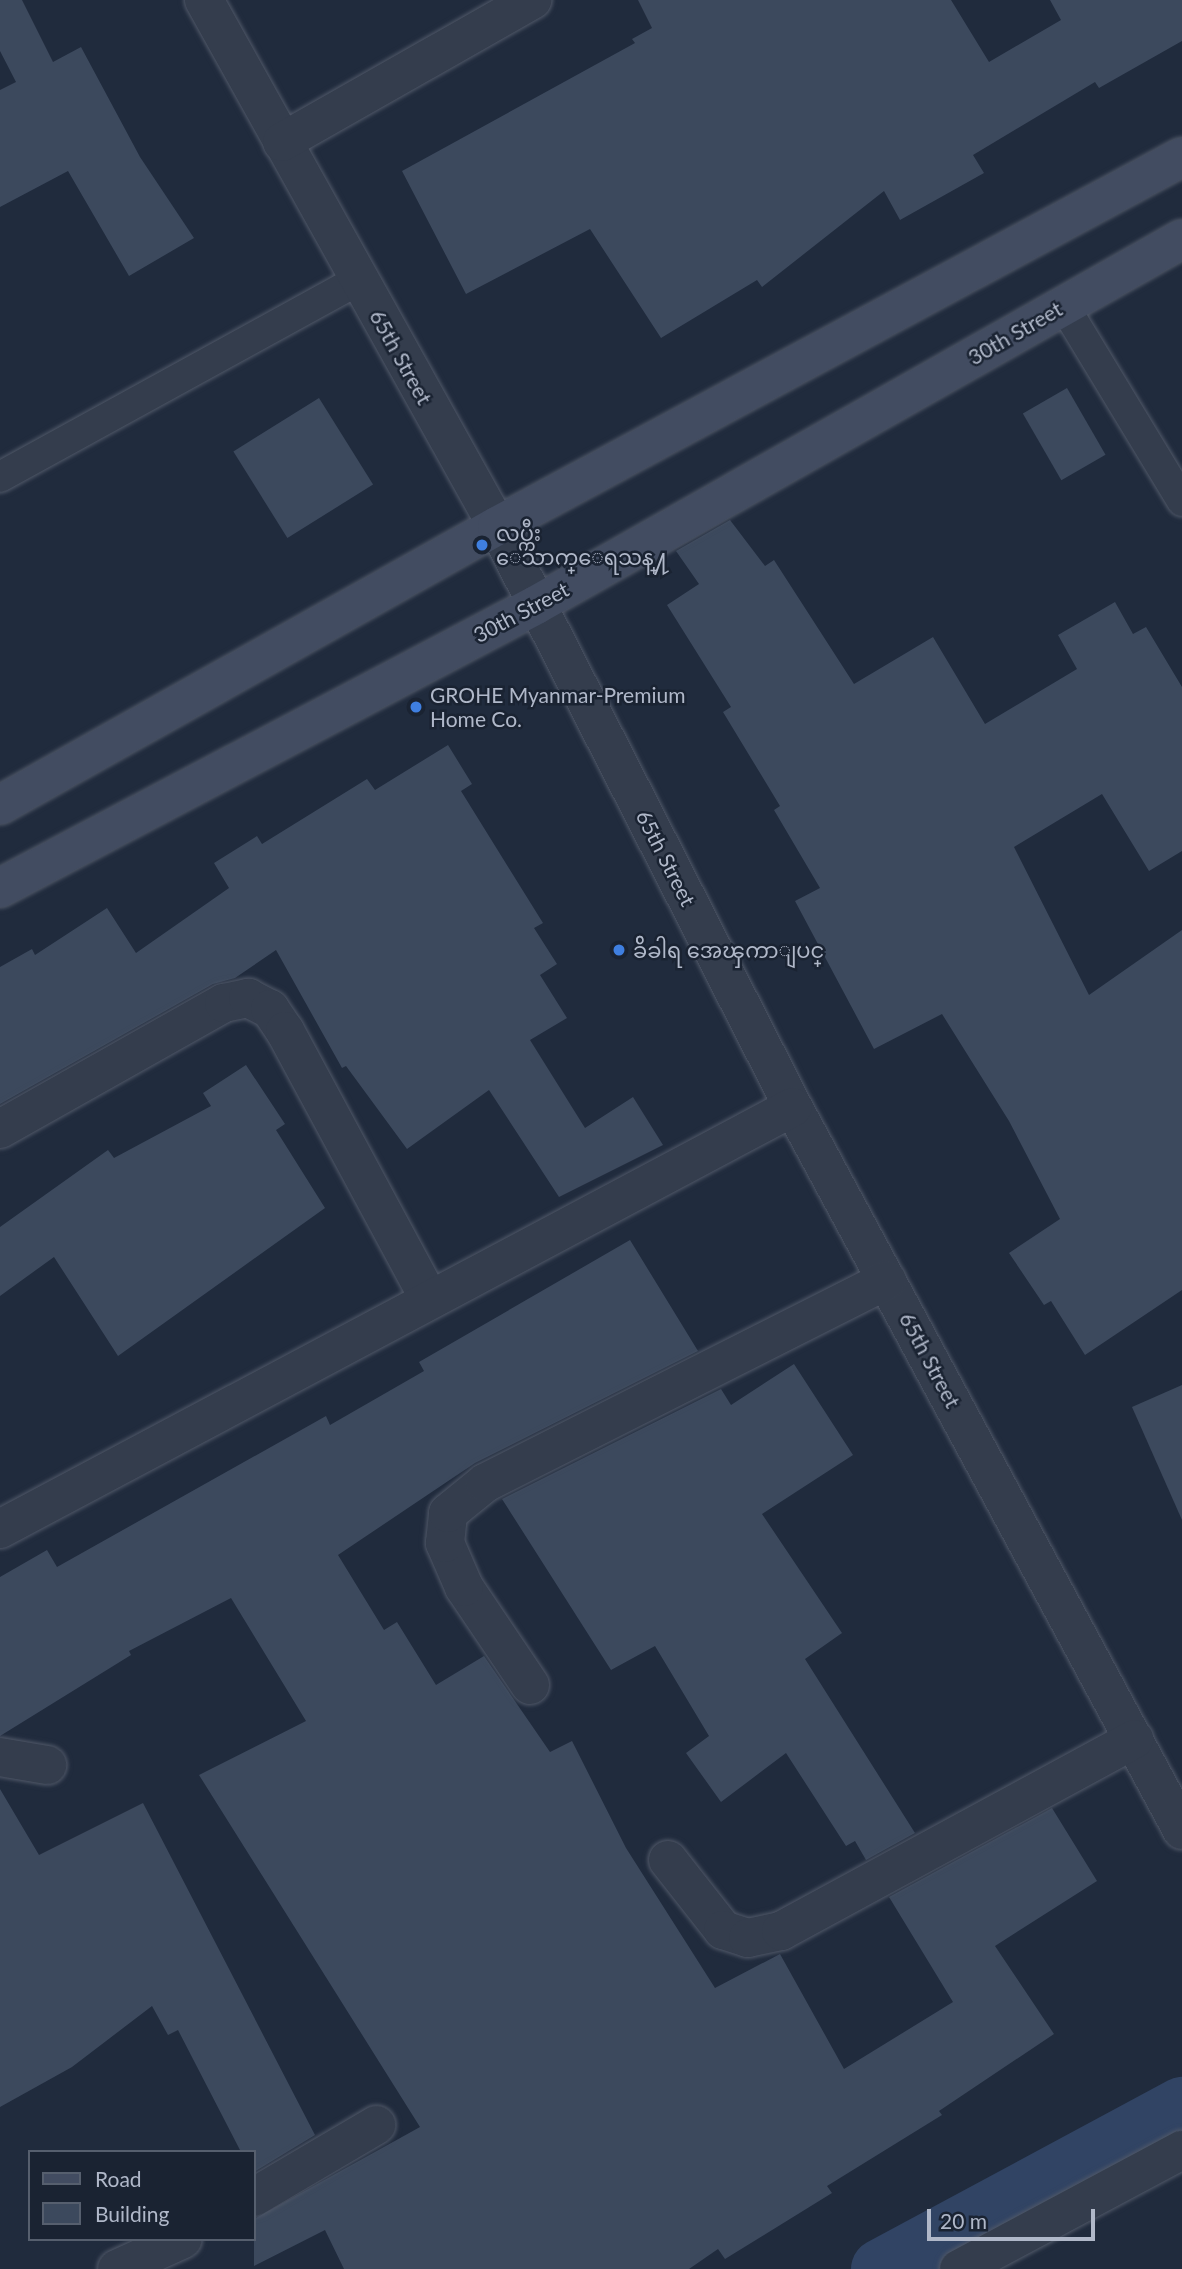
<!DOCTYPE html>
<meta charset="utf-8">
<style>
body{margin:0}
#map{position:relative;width:1182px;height:2269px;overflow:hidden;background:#202b3d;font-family:Lato,"Noto Sans Myanmar",sans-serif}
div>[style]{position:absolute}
.canal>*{height:60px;margin:-30px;padding:0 30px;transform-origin:30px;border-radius:30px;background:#314464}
.building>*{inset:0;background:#3c495d;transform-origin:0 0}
.roads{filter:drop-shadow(0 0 2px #505868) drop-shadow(0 0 2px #505868)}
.service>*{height:30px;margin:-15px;padding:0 15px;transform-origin:15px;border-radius:15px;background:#343d4d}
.minor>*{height:38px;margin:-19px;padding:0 19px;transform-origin:19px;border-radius:19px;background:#343d4d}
.secondary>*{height:38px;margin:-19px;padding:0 19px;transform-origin:19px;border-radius:19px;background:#424c61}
.dots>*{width:19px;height:19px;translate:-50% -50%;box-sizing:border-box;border:4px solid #1a2332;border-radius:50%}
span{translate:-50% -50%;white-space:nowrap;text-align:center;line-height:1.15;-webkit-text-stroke:5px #1a2332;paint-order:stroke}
.street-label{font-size:21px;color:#b0b8c9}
.poi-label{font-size:21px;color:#b0b8c9}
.left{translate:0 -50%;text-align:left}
.legend{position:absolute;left:28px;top:2150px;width:228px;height:91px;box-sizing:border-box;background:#1a2332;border:2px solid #565f6e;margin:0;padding:9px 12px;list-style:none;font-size:21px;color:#b0b8c9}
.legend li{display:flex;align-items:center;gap:14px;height:35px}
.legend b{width:35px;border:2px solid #565f6e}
.scale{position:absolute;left:927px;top:2209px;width:168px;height:32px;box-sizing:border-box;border:4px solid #b0b8c9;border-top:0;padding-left:9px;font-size:21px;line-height:24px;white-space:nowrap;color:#b0b8c9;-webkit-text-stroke:5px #1a2332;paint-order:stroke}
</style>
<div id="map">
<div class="canal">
<div style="left:881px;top:2269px;width:342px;rotate:-28.3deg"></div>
</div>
<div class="building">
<div style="clip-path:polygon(0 0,22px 0,53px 62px,81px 47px,140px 157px,194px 238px,129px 276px,68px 171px,0 207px,0 90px,16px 82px,0 51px)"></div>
<div style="clip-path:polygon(638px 0,951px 0,989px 62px,1061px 20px,1050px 0,1182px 0,1182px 41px,1099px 88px,1095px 82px,973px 155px,984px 173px,900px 220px,884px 191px,762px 287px,757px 280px,661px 338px,590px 229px,466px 294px,402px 171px,635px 43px,632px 39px,652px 28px)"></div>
<div style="left:1067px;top:388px;width:77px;height:51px;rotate:60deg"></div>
<div style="left:319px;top:398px;width:102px;height:101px;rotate:58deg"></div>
<div style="clip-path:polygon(730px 520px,765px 566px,774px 560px,854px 684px,933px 637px,985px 724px,1077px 669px,1058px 635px,1115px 602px,1133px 634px,1146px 627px,1182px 687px,1182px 851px,1149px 871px,1102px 794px,1014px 847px,1089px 995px,1182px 930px,1182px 1290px,1085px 1355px,1051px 1301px,1044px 1305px,1009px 1253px,1060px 1219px,1009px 1121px,942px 1014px,874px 1049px,795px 901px,820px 888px,774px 810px,780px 806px,723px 712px,731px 707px,667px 605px,699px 584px,676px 551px)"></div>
<div style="clip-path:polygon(448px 745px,472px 784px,461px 791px,543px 923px,534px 928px,557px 964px,540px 975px,567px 1018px,530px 1040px,585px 1128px,633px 1097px,663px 1145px,559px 1197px,489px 1090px,407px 1149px,346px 1066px,342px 1068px,276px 950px,235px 978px,213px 984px,0 1104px,0 967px,32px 949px,35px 955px,107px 908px,136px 953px,229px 888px,214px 863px,257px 836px,262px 844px,367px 779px,375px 790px)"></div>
<div style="clip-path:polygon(246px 1065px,285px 1124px,276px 1130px,325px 1208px,118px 1356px,54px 1257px,0 1296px,0 1227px,108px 1150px,114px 1158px,211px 1106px,203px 1093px)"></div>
<div style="clip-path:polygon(630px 1240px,698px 1351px,475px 1463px,338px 1555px,384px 1630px,397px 1622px,436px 1685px,484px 1656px,550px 1752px,572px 1741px,626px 1848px,715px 1988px,780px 1954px,844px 2069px,953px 2002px,889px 1897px,1052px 1808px,1097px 1881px,995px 1946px,1054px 2034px,939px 2111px,942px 2115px,827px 2186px,832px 2193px,725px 2259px,718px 2249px,689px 2269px,344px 2269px,325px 2230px,254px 2266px,254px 2219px,420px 2127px,199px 1775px,306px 1721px,231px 1598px,129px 1651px,131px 1655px,0 1736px,0 1577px,47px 1550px,57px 1567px,326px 1416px,330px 1425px,424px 1371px,419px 1362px)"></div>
<div style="clip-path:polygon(794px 1364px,853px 1455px,762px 1514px,842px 1633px,805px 1659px,915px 1833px,866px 1860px,855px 1841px,846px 1846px,786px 1753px,721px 1802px,686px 1753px,709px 1736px,655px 1646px,611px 1670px,502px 1499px,721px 1389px,731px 1405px)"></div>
<div style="clip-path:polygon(1182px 1385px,1182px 1520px,1132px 1407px)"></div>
<div style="clip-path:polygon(0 1789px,39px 1855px,143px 1803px,315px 2135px,254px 2172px,254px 2152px,241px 2152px,178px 2030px,168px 2035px,152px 2006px,72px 2067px,0 2107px)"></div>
</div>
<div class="roads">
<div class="service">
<div style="left:1064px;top:306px;width:228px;rotate:58.8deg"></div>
<div style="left:0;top:477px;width:409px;rotate:-28.8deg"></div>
</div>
<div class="minor">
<div style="left:204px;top:0;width:602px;rotate:60.88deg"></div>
<div style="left:497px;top:526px;width:652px;rotate:63deg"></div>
<div style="left:793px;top:1107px;width:821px;rotate:61.72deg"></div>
<div style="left:282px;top:142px;width:288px;rotate:-29.6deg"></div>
<div style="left:0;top:1129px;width:257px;rotate:-29.4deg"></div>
<div style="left:224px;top:1003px;width:25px;rotate:-12deg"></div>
<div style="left:248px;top:998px;width:25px;rotate:27deg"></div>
<div style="left:270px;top:1009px;width:27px;rotate:56deg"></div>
<div style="left:285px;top:1031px;width:302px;rotate:61.7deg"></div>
<div style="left:0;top:1529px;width:898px;rotate:-28.02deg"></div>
<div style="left:530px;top:1685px;width:118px;rotate:-124deg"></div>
<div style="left:464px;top:1587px;width:48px;rotate:-113.4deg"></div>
<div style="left:445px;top:1543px;width:30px;rotate:-84deg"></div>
<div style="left:448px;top:1513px;width:48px;rotate:-39deg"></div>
<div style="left:485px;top:1483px;width:450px;rotate:-26.8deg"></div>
<div style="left:0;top:1757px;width:48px;rotate:9.7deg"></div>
<div style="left:668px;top:1860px;width:89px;rotate:51.8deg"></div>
<div style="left:723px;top:1930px;width:26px;rotate:18deg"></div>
<div style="left:748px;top:1938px;width:34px;rotate:-12deg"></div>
<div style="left:781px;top:1931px;width:402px;rotate:-28.5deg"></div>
<div style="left:254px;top:2197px;width:142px;rotate:-30.5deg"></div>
<div style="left:117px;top:2269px;width:72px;rotate:-24.4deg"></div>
<div style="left:959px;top:2269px;width:253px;rotate:-28.1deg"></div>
</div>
<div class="secondary">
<div style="left:0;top:805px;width:570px;rotate:-29.31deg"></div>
<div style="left:497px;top:526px;width:778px;rotate:-28.31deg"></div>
<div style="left:0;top:888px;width:606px;rotate:-27.83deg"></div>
<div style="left:536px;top:605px;width:742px;rotate:-29.53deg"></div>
</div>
</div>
<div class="dots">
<div style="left:482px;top:545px;background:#3f7fe0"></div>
<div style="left:416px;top:707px;background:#3f7fe0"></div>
<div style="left:619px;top:950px;background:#3f7fe0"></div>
</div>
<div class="street-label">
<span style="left:1015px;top:333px;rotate:-30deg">30th Street</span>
<span style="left:401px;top:357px;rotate:61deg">65th Street</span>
<span style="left:521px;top:612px;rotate:-28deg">30th Street</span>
<span style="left:666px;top:858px;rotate:63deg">65th Street</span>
<span style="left:930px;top:1360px;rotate:62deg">65th Street</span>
</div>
<div class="poi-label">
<span class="left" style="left:496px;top:545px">လပ္ကီး<br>ေသာက္ေရသန္႔</span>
<span class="left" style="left:430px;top:707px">GROHE Myanmar-Premium<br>Home Co.</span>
<span class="left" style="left:633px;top:950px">ခ်ိခါရ အေၾကာျပင္</span>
</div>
<ul class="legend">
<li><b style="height:9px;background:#424c61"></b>Road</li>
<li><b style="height:19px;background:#3c495d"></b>Building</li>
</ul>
<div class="scale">20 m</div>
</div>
